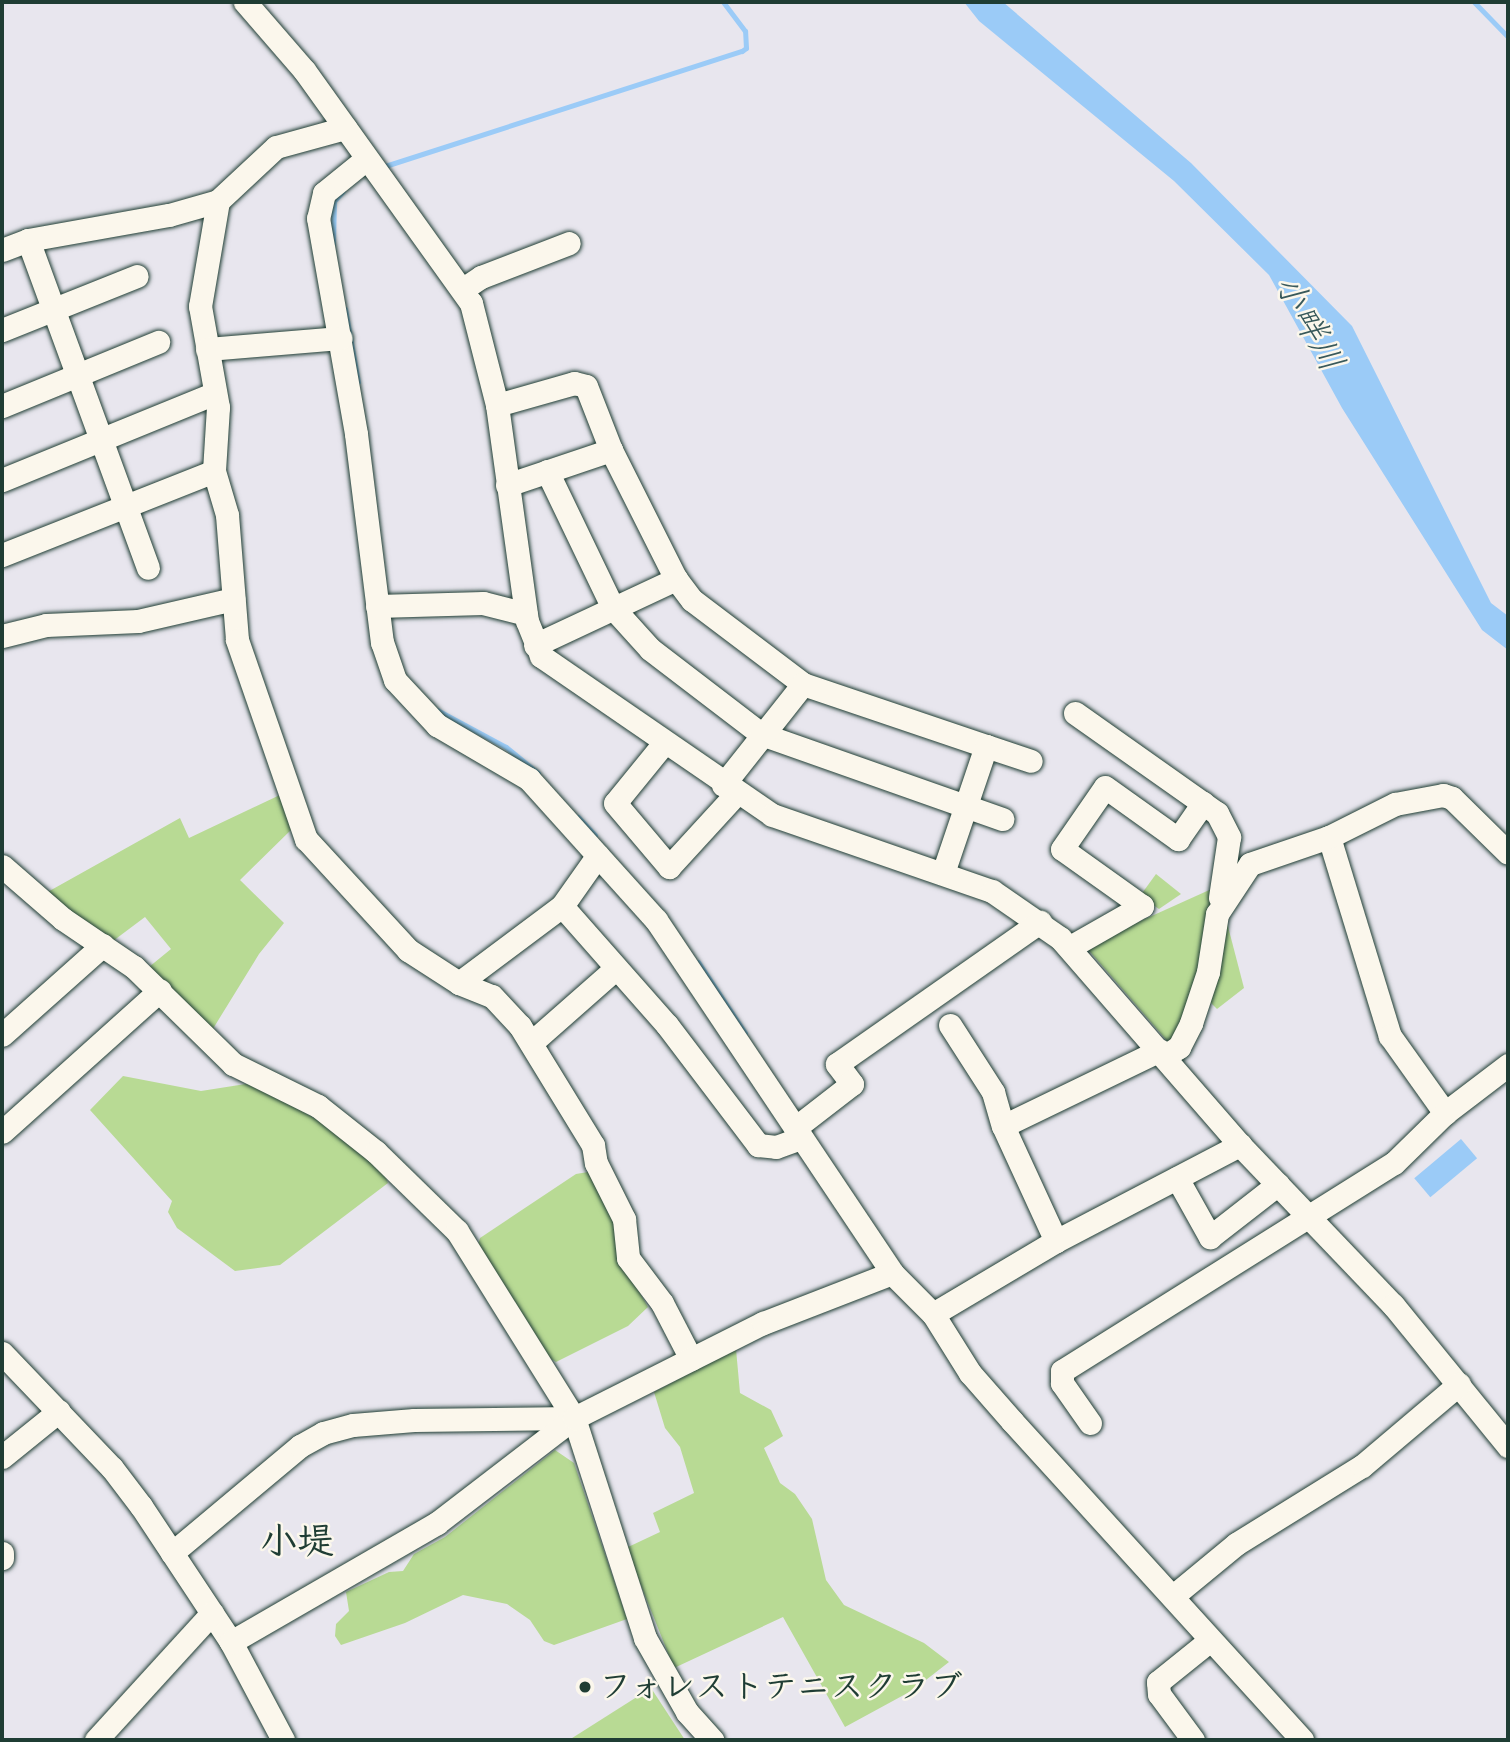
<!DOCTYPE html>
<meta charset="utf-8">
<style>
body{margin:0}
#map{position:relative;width:1510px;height:1742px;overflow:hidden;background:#e8e6ee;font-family:Caveat,"Klee One",sans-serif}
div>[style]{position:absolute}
.green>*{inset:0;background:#b8da94}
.water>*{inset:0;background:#9bcbf7;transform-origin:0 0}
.stream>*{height:5px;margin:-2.5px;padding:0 2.5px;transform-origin:2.5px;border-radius:2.5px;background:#9bcbf7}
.roads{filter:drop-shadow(0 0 2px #1f3d34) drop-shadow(0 0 2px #1f3d34)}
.minor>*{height:23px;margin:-11.5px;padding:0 11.5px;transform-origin:11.5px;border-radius:11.5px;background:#fbf7ec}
.dots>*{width:19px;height:19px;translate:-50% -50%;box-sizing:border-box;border:4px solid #fbf7ec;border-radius:50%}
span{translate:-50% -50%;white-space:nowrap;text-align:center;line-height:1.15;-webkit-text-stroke:5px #fbf7ec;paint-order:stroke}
.poi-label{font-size:33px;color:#1f3d34;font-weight:700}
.left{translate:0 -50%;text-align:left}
.water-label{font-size:35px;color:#38595b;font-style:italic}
.quarter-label{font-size:37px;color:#1f3d34;font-weight:700}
.frame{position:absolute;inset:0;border:4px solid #1f3d34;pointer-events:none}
</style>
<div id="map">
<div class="green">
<div style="clip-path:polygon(282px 794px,294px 827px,240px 880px,284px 923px,259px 954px,211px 1032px,149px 967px,171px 949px,145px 917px,113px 941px,44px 894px,180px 818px,189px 838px)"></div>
<div style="clip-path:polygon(1156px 874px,1181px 894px,1159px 909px,1140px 896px)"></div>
<div style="clip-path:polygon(1216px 887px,1203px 962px,1181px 1028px,1168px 1042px,1085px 946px)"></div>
<div style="clip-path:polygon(1225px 915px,1244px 988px,1217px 1009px,1207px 999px)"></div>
<div style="clip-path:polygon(123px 1076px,201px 1091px,252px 1083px,323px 1123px,383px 1171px,388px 1183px,280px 1265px,235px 1271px,177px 1228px,168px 1212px,172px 1201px,90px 1110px)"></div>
<div style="clip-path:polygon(588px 1172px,617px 1219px,621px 1260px,648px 1307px,628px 1326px,556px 1362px,546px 1356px,477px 1248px,480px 1238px,576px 1174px)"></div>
<div style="clip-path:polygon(736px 1349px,740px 1393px,771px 1410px,783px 1436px,764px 1448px,780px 1483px,795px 1494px,812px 1519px,826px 1580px,844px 1605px,924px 1643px,949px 1662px,913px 1690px,845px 1727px,783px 1617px,674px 1668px,626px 1548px,660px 1532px,653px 1513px,694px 1493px,680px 1447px,665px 1428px,654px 1392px)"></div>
<div style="clip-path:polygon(555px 1450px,574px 1463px,627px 1619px,554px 1645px,544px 1641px,530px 1620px,507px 1604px,463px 1595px,405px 1623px,341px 1645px,335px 1636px,336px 1624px,349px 1611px,346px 1592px,389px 1572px,403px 1571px,414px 1554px,445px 1537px)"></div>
<div style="clip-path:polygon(651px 1688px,685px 1740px,569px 1740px)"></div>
</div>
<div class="water">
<div style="clip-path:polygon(964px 2px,1003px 2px,1191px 163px,1352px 326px,1491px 603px,1508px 616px,1508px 650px,1482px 630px,1342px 408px,1269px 275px,1174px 181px,979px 21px)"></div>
<div style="left:1461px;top:1139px;width:25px;height:61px;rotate:50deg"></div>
</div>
<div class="stream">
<div style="left:1474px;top:2px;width:49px;rotate:45.8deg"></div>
<div style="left:382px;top:167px;width:378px;rotate:-17.9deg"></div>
<div style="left:742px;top:51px;width:5px;rotate:-37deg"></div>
<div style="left:746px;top:48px;width:17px;rotate:-93deg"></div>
<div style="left:745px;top:31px;width:36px;rotate:-127deg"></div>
<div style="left:333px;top:244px;width:43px;rotate:-88.7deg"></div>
<div style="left:334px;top:201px;width:13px;rotate:-48deg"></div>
<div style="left:345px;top:309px;width:74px;rotate:79.9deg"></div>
<div style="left:437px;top:710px;width:78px;rotate:28.2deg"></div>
<div style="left:506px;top:747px;width:41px;rotate:39.1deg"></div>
<div style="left:578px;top:817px;width:25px;rotate:47deg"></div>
<div style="left:698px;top:962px;width:85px;rotate:56.5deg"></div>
</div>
<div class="roads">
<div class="minor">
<div style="left:245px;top:2px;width:90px;rotate:49.1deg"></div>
<div style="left:304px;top:70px;width:287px;rotate:54.4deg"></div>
<div style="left:471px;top:303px;width:105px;rotate:75.7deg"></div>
<div style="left:497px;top:405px;width:218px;rotate:82.1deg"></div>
<div style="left:527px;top:621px;width:38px;rotate:68deg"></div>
<div style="left:541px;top:656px;width:280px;rotate:34.5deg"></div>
<div style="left:772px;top:815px;width:233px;rotate:19.1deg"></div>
<div style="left:992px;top:891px;width:83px;rotate:34.7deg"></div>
<div style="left:1060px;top:938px;width:274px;rotate:49deg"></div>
<div style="left:1240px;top:1145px;width:221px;rotate:46.3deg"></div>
<div style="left:1393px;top:1305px;width:182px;rotate:50.8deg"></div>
<div style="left:366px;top:159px;width:54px;rotate:141deg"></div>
<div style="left:324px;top:193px;width:26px;rotate:103deg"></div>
<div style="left:318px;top:218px;width:219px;rotate:80deg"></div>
<div style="left:356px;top:434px;width:210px;rotate:82.9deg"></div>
<div style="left:382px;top:642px;width:40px;rotate:71.1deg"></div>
<div style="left:395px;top:680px;width:62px;rotate:47deg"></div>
<div style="left:437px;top:725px;width:107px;rotate:30.4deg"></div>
<div style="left:529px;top:779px;width:190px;rotate:48deg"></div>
<div style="left:656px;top:920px;width:425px;rotate:56.2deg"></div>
<div style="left:892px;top:1273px;width:58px;rotate:45deg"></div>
<div style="left:933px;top:1314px;width:70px;rotate:57.9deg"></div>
<div style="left:970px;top:1373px;width:64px;rotate:48.8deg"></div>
<div style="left:1012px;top:1421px;width:431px;rotate:47.7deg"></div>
<div style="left:218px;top:201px;width:107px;rotate:99.7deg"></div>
<div style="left:200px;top:306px;width:103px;rotate:79.9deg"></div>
<div style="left:218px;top:407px;width:64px;rotate:93.6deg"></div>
<div style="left:214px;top:471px;width:46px;rotate:73.5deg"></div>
<div style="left:227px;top:515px;width:125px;rotate:85.4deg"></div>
<div style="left:237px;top:640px;width:211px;rotate:70.9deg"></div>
<div style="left:306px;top:839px;width:151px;rotate:47.4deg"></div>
<div style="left:408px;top:950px;width:61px;rotate:32.9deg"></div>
<div style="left:459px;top:983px;width:35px;rotate:22deg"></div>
<div style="left:492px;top:996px;width:41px;rotate:47deg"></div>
<div style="left:520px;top:1026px;width:140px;rotate:58.5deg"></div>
<div style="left:593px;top:1145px;width:18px;rotate:81deg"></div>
<div style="left:596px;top:1163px;width:63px;rotate:63.4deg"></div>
<div style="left:624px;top:1219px;width:39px;rotate:84deg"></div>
<div style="left:628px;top:1258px;width:56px;rotate:52.9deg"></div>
<div style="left:662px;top:1303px;width:63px;rotate:62.6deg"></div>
<div style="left:28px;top:240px;width:349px;rotate:69.9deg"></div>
<div style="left:2px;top:250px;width:28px;rotate:-21deg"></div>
<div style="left:28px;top:240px;width:143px;rotate:-10.1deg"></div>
<div style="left:169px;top:215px;width:51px;rotate:-15.9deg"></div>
<div style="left:218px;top:201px;width:79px;rotate:-43deg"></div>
<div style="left:276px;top:147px;width:72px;rotate:-15.4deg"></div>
<div style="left:463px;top:289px;width:22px;rotate:-34deg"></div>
<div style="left:481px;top:277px;width:94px;rotate:-21.1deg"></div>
<div style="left:2px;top:330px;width:145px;rotate:-21.8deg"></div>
<div style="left:207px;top:349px;width:134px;rotate:-4.7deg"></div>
<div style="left:497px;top:405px;width:80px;rotate:-15.9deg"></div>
<div style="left:574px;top:383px;width:12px;rotate:14deg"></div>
<div style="left:586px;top:386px;width:69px;rotate:68.7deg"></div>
<div style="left:611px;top:450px;width:144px;rotate:63.3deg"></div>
<div style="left:676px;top:579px;width:26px;rotate:53deg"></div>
<div style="left:692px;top:600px;width:139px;rotate:37.1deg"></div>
<div style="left:803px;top:684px;width:193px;rotate:18.7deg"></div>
<div style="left:986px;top:746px;width:134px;rotate:108.7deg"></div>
<div style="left:2px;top:406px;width:169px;rotate:-22.3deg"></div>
<div style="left:547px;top:471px;width:152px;rotate:64.3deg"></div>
<div style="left:613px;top:608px;width:55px;rotate:47.9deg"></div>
<div style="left:650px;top:649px;width:140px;rotate:37.4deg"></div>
<div style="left:761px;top:734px;width:256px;rotate:19.4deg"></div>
<div style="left:2px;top:480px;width:230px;rotate:-22.2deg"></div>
<div style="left:507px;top:485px;width:110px;rotate:-18.6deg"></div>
<div style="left:2px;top:555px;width:228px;rotate:-21.6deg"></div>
<div style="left:377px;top:606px;width:106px;rotate:-1.6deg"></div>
<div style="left:483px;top:603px;width:44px;rotate:14.3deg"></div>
<div style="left:2px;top:636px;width:45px;rotate:-14deg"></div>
<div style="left:46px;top:625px;width:92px;rotate:-2.5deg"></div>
<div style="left:138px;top:621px;width:98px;rotate:-13deg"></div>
<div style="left:535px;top:645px;width:156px;rotate:-25.1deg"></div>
<div style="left:1075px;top:713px;width:174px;rotate:35.2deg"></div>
<div style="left:1217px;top:813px;width:27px;rotate:63deg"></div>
<div style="left:1229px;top:837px;width:61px;rotate:98.5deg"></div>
<div style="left:664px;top:743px;width:77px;rotate:129.2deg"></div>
<div style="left:615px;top:803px;width:84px;rotate:49.8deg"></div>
<div style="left:669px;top:867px;width:99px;rotate:-47.5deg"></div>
<div style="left:986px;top:746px;width:47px;rotate:18.4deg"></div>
<div style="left:723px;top:785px;width:129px;rotate:-51.6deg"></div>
<div style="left:1329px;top:837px;width:208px;rotate:73deg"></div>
<div style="left:1390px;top:1036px;width:95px;rotate:54.5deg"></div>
<div style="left:2px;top:866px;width:81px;rotate:41deg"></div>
<div style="left:63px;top:919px;width:86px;rotate:34.1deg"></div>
<div style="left:134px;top:967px;width:139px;rotate:44.4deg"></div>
<div style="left:233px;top:1064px;width:95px;rotate:26.3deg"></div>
<div style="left:318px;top:1106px;width:74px;rotate:38.4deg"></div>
<div style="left:376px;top:1152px;width:113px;rotate:44.3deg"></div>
<div style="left:457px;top:1231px;width:221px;rotate:58deg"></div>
<div style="left:574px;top:1418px;width:231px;rotate:72.1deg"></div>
<div style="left:645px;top:1638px;width:85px;rotate:60.4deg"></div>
<div style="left:687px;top:1712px;width:38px;rotate:48deg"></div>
<div style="left:562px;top:906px;width:159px;rotate:48.6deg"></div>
<div style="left:667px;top:1025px;width:151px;rotate:52.8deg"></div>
<div style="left:758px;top:1145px;width:18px;rotate:6deg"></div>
<div style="left:776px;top:1147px;width:27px;rotate:-20deg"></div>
<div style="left:1070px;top:947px;width:83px;rotate:-29.7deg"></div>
<div style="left:1142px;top:906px;width:98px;rotate:-144.5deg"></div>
<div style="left:1062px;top:849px;width:75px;rotate:-55.3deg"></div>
<div style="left:1105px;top:787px;width:90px;rotate:35.5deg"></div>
<div style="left:1178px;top:839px;width:44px;rotate:-55.2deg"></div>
<div style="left:459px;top:983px;width:129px;rotate:-36.8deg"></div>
<div style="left:562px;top:906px;width:62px;rotate:-54.8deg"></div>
<div style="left:950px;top:1025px;width:80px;rotate:57.3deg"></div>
<div style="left:993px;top:1092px;width:35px;rotate:74deg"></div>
<div style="left:1003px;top:1126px;width:127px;rotate:65.3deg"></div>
<div style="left:2px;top:1035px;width:135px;rotate:-41.7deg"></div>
<div style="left:531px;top:1043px;width:113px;rotate:-41.4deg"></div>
<div style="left:1165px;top:1056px;width:17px;rotate:-33deg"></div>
<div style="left:1179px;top:1047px;width:27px;rotate:-63deg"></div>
<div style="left:1191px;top:1023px;width:54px;rotate:-71.6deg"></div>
<div style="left:1208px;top:972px;width:59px;rotate:-81.2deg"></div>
<div style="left:1217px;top:914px;width:60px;rotate:-56.6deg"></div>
<div style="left:1250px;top:864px;width:83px;rotate:-18.9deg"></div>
<div style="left:1329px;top:837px;width:74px;rotate:-26.6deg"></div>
<div style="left:1395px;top:804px;width:49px;rotate:-10.6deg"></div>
<div style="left:1443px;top:795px;width:9px;rotate:18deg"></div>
<div style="left:1452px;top:798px;width:78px;rotate:44.5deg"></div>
<div style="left:1003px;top:1126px;width:174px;rotate:-25.8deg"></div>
<div style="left:795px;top:1128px;width:72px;rotate:-37.7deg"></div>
<div style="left:852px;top:1084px;width:25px;rotate:-127deg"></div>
<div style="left:837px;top:1064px;width:248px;rotate:-35deg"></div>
<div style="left:2px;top:1132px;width:212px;rotate:-41.9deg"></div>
<div style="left:1177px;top:1178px;width:68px;rotate:60.8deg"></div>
<div style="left:1210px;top:1237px;width:86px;rotate:-37.9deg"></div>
<div style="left:933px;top:1314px;width:143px;rotate:-30.7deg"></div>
<div style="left:1056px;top:1241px;width:208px;rotate:-27.6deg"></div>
<div style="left:2px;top:1353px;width:159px;rotate:46.3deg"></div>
<div style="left:112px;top:1468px;width:48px;rotate:52.7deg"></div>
<div style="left:141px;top:1506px;width:163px;rotate:56.5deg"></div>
<div style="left:231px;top:1642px;width:111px;rotate:62deg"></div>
<div style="left:1090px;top:1423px;width:49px;rotate:-125deg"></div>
<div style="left:1062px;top:1383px;width:12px;rotate:-90deg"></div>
<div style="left:1062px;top:1371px;width:392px;rotate:-32.1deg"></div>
<div style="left:1394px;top:1163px;width:71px;rotate:-44.4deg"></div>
<div style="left:1445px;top:1113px;width:79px;rotate:-37.3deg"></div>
<div style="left:2px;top:1457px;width:73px;rotate:-38.9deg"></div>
<div style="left:2px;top:1553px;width:5px;rotate:90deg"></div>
<div style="left:172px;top:1553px;width:167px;rotate:-39.9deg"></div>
<div style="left:300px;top:1446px;width:26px;rotate:-29deg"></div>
<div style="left:323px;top:1433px;width:31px;rotate:-15deg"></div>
<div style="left:353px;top:1425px;width:61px;rotate:-4.7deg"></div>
<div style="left:414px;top:1420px;width:160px;rotate:-0.7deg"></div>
<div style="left:1173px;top:1596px;width:82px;rotate:-39.5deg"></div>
<div style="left:1236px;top:1544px;width:148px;rotate:-31.8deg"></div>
<div style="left:1362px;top:1466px;width:127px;rotate:-40.2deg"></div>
<div style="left:231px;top:1642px;width:238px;rotate:-30deg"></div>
<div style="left:437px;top:1523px;width:173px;rotate:-37.5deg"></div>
<div style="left:574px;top:1418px;width:212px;rotate:-26.7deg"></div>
<div style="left:763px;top:1323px;width:138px;rotate:-21.2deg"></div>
<div style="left:96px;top:1740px;width:172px;rotate:-47.6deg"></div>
<div style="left:1193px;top:1740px;width:57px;rotate:-126.5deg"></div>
<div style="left:1159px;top:1694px;width:12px;rotate:-95deg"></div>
<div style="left:1158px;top:1682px;width:65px;rotate:-38.8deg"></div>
</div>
</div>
<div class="dots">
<div style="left:585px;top:1687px;background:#1f3d34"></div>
</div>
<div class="poi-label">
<span class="left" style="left:599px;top:1687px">フォレストテニスクラブ</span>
</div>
<div class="water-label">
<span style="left:1309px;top:323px;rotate:61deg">小畔川</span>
</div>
<div class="quarter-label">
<span style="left:297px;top:1541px">小堤</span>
</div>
<div class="frame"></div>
</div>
